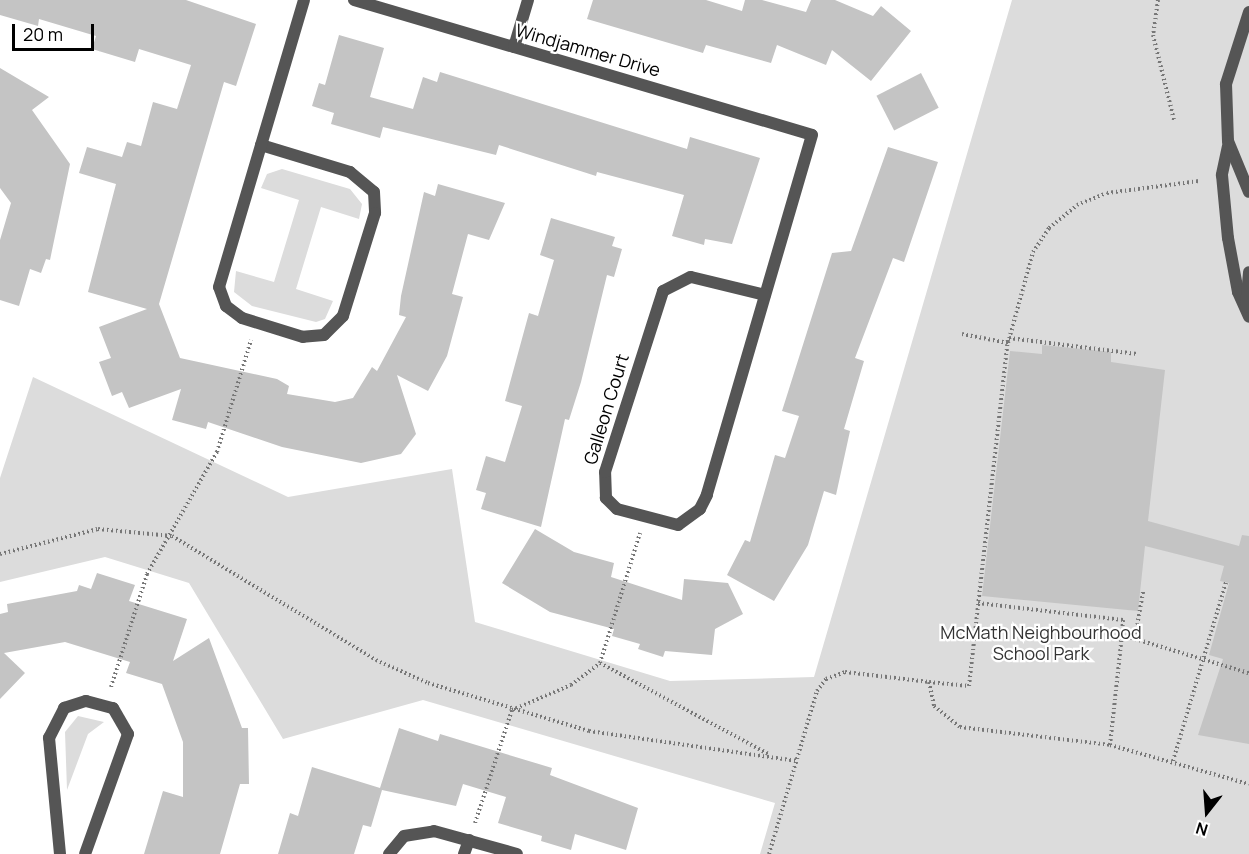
<!DOCTYPE html>
<style>
body{margin:0}
#map{position:relative;width:1249px;height:854px;overflow:hidden;background:#fff;font-family:Manrope,sans-serif}
div>[style]{position:absolute}
.green>*{inset:0;background:#dcdcdc}
.building>*{inset:0;background:#c4c4c4;transform-origin:0 0}
.path>*{height:4px;margin-top:-2px;transform-origin:0;background:repeating-linear-gradient(90deg,#777 0 1.5px,transparent 0 4.5px)}
.lane>*{height:12px;margin:-6px;padding:0 6px;transform-origin:6px;border-radius:6px;background:#555}
.street>*{height:12px;margin:-6px;padding:0 6px;transform-origin:6px;border-radius:6px;background:#555}
span{translate:-50% -50%;white-space:nowrap;text-align:center;line-height:1.15;-webkit-text-stroke:4.5px #fff;paint-order:stroke}
.street-label{font-size:18px;color:#000}
.park-label{font-size:18px;color:#333}
.north{position:absolute;left:1177px;top:782px;width:60px;height:60px;-webkit-text-stroke:4px #fff;paint-order:stroke;rotate:197deg;font-size:16px;font-weight:700;line-height:24px;text-align:center;color:#000}
.north::after{content:'';display:block;margin:auto;width:21px;height:27px;background:#000;clip-path:polygon(50% 0,100% 100%,50% 72%,0 100%)}
.scale{position:absolute;left:12px;top:24px;width:82px;height:27px;box-sizing:border-box;border:3px solid #000;border-top:0;padding-left:8px;font-size:18px;line-height:21px;white-space:nowrap;color:#000;-webkit-text-stroke:4px #fff;paint-order:stroke}
</style>
<div id="map">
<div class="green">
<div style="clip-path:polygon(1012px 0,1249px 0,1249px 854px,760px 854px,775px 803px,423px 700px,283px 739px,189px 583px,105px 557px,0 582px,0 478px,33px 377px,288px 497px,452px 469px,475px 622px,670px 681px,814px 677px)"></div>
<div style="clip-path:polygon(282px 169px,350px 189px,362px 204px,359px 219px,321px 207px,296px 289px,333px 301px,325px 319px,316px 322px,252px 306px,234px 292px,236px 271px,274px 282px,299px 200px,261px 188px,267px 174px)"></div>
<div style="clip-path:polygon(78px 716px,104px 722px,88px 734px,67px 790px,65px 732px)"></div>
</div>
<div class="building">
<div style="clip-path:polygon(0 0,186px 0,256px 24px,236px 86px,224px 82px,159px 304px,180px 358px,277px 379px,289px 386px,287px 394px,335px 402px,353px 398px,372px 367px,377px 371px,406px 317px,399px 315px,401px 296px,424px 192px,435px 196px,438px 184px,505px 203px,489px 240px,468px 234px,452px 294px,463px 297px,447px 356px,428px 391px,397px 375px,416px 434px,401px 454px,361px 463px,282px 447px,208px 422px,206px 429px,172px 420px,181px 389px,129px 408px,122px 392px,112px 396px,99px 362px,111px 358px,99px 327px,147px 309px,88px 292px,116px 184px,79px 173px,87px 147px,122px 157px,127px 142px,141px 146px,153px 102px,177px 109px,191px 65px,139px 49px,135px 62px,92px 49px,96px 36px,39px 19px,38px 26px,0 15px)"></div>
<div style="clip-path:polygon(593px 0,706px 0,742px 11px,745px 0,762px 0,806px 12px,811px 0,835px 0,873px 16px,881px 6px,911px 31px,871px 81px,832px 50px,826px 65px,777px 45px,771px 63px,706px 45px,703px 53px,587px 19px)"></div>
<div style="clip-path:polygon(339px 35px,384px 48px,370px 97px,413px 109px,423px 77px,437px 82px,440px 72px,687px 149px,690px 137px,760px 158px,732px 244px,705px 239px,704px 245px,672px 236px,684px 195px,597px 172px,596px 176px,499px 145px,496px 155px,383px 127px,380px 138px,331px 124px,334px 113px,312px 106px,319px 83px,325px 85px)"></div>
<div style="clip-path:polygon(0 68px,49px 97px,32px 110px,70px 164px,50px 260px,46px 259px,41px 273px,30px 269px,19px 306px,0 300px,0 240px,11px 203px,0 188px)"></div>
<div style="left:921px;top:73px;width:39px;height:50px;rotate:63deg"></div>
<div style="clip-path:polygon(888px 147px,938px 162px,904px 262px,893px 258px,855px 358px,864px 361px,844px 429px,850px 431px,836px 495px,824px 491px,808px 545px,774px 601px,727px 575px,745px 540px,750px 542px,775px 455px,785px 458px,799px 416px,782px 411px,832px 253px,851px 251px)"></div>
<div style="clip-path:polygon(551px 218px,615px 237px,612px 246px,622px 249px,614px 277px,607px 275px,581px 382px,569px 420px,565px 419px,541px 527px,481px 509px,486px 493px,476px 490px,486px 456px,505px 462px,522px 406px,505px 401px,529px 313px,538px 316px,554px 260px,540px 255px)"></div>
<div style="clip-path:polygon(1042px 345px,1111px 352px,1111px 362px,1165px 370px,1148px 521px,1239px 546px,1242px 535px,1249px 536px,1249px 744px,1198px 735px,1223px 659px,1209px 655px,1229px 583px,1220px 581px,1224px 566px,1145px 546px,1138px 611px,982px 596px,1010px 351px,1042px 354px)"></div>
<div style="clip-path:polygon(535px 529px,574px 552px,614px 563px,611px 577px,682px 600px,684px 579px,728px 583px,743px 614px,715px 629px,712px 655px,665px 651px,663px 657px,638px 649px,640px 644px,612px 636px,614px 629px,550px 612px,502px 583px)"></div>
<div style="clip-path:polygon(97px 573px,135px 585px,129px 601px,187px 619px,173px 661px,209px 638px,242px 728px,248px 728px,249px 784px,240px 784px,220px 854px,144px 854px,163px 791px,183px 797px,183px 742px,162px 684px,126px 673px,130px 662px,65px 642px,4px 653px,25px 673px,0 699px,0 614px,8px 612px,7px 604px,77px 591px,79px 585px,91px 589px)"></div>
<div style="clip-path:polygon(399px 728px,438px 741px,440px 734px,552px 768px,550px 775px,638px 808px,626px 850px,575px 834px,571px 850px,541px 841px,542px 836px,498px 823px,506px 797px,463px 784px,456px 806px,382px 790px,371px 827px,363px 825px,354px 854px,278px 854px,290px 813px,298px 816px,312px 767px,380px 788px)"></div>
</div>
<div class="path">
<div style="left:1158px;top:0;width:35px;rotate:98deg"></div>
<div style="left:1153px;top:35px;width:88px;rotate:76.1deg"></div>
<div style="left:962px;top:334px;width:47px;rotate:11.1deg"></div>
<div style="left:1008px;top:343px;width:94px;rotate:-74.6deg"></div>
<div style="left:1033px;top:252px;width:29px;rotate:-56deg"></div>
<div style="left:1049px;top:228px;width:36px;rotate:-39deg"></div>
<div style="left:1077px;top:205px;width:32px;rotate:-22deg"></div>
<div style="left:1107px;top:193px;width:93px;rotate:-7.4deg"></div>
<div style="left:1009px;top:338px;width:129px;rotate:7.1deg"></div>
<div style="left:0;top:554px;width:101px;rotate:-14.3deg"></div>
<div style="left:98px;top:529px;width:74px;rotate:5.4deg"></div>
<div style="left:172px;top:536px;width:239px;rotate:31.3deg"></div>
<div style="left:376px;top:660px;width:57px;rotate:23.9deg"></div>
<div style="left:428px;top:683px;width:168px;rotate:16.6deg"></div>
<div style="left:589px;top:731px;width:209px;rotate:8.2deg"></div>
<div style="left:978px;top:603px;width:146px;rotate:6.7deg"></div>
<div style="left:1123px;top:620px;width:15px;rotate:94deg"></div>
<div style="left:1122px;top:635px;width:133px;rotate:16.7deg"></div>
<div style="left:1135px;top:638px;width:47px;rotate:-80.1deg"></div>
<div style="left:600px;top:663px;width:191px;rotate:28.4deg"></div>
<div style="left:929px;top:682px;width:40px;rotate:5.7deg"></div>
<div style="left:969px;top:686px;width:350px;rotate:-83.6deg"></div>
<div style="left:111px;top:687px;width:119px;rotate:-72.3deg"></div>
<div style="left:147px;top:574px;width:141px;rotate:-60.2deg"></div>
<div style="left:217px;top:452px;width:117px;rotate:-73.1deg"></div>
<div style="left:1110px;top:745px;width:111px;rotate:-83.8deg"></div>
<div style="left:1173px;top:761px;width:187px;rotate:-73.5deg"></div>
<div style="left:475px;top:823px;width:119px;rotate:-71.9deg"></div>
<div style="left:512px;top:710px;width:64px;rotate:-23deg"></div>
<div style="left:571px;top:685px;width:36px;rotate:-37deg"></div>
<div style="left:600px;top:663px;width:136px;rotate:-72.9deg"></div>
<div style="left:769px;top:854px;width:170px;rotate:-73.6deg"></div>
<div style="left:817px;top:691px;width:15px;rotate:-53deg"></div>
<div style="left:826px;top:679px;width:20px;rotate:-20deg"></div>
<div style="left:845px;top:672px;width:85px;rotate:6.8deg"></div>
<div style="left:929px;top:682px;width:25px;rotate:78deg"></div>
<div style="left:934px;top:706px;width:33px;rotate:39deg"></div>
<div style="left:960px;top:727px;width:151px;rotate:6.8deg"></div>
<div style="left:1110px;top:745px;width:144px;rotate:15.7deg"></div>
</div>
<div class="lane">
<div style="left:1249px;top:12px;width:76px;rotate:107.7deg"></div>
<div style="left:1226px;top:84px;width:57px;rotate:88deg"></div>
<div style="left:1228px;top:141px;width:55px;rotate:67.6deg"></div>
<div style="left:1228px;top:146px;width:30px;rotate:102deg"></div>
<div style="left:1222px;top:175px;width:63px;rotate:84.6deg"></div>
<div style="left:1228px;top:238px;width:55px;rotate:79.5deg"></div>
<div style="left:1238px;top:292px;width:27px;rotate:66deg"></div>
<div style="left:1246px;top:307px;width:35px;rotate:-85deg"></div>
<div style="left:389px;top:854px;width:23px;rotate:-50deg"></div>
<div style="left:404px;top:836px;width:30px;rotate:-9deg"></div>
<div style="left:434px;top:831px;width:86px;rotate:15.5deg"></div>
<div style="left:464px;top:854px;width:15px;rotate:-70deg"></div>
</div>
<div class="street">
<div style="left:354px;top:0;width:477px;rotate:16.4deg"></div>
<div style="left:812px;top:135px;width:375px;rotate:106.3deg"></div>
<div style="left:707px;top:495px;width:16px;rotate:117deg"></div>
<div style="left:700px;top:509px;width:27px;rotate:144deg"></div>
<div style="left:678px;top:525px;width:63px;rotate:-165.3deg"></div>
<div style="left:617px;top:509px;width:16px;rotate:-135deg"></div>
<div style="left:606px;top:498px;width:26px;rotate:-92deg"></div>
<div style="left:605px;top:472px;width:190px;rotate:-72.2deg"></div>
<div style="left:663px;top:291px;width:31px;rotate:-27deg"></div>
<div style="left:691px;top:277px;width:76px;rotate:13.7deg"></div>
<div style="left:514px;top:47px;width:49px;rotate:-73.4deg"></div>
<div style="left:261px;top:145px;width:93px;rotate:16.9deg"></div>
<div style="left:350px;top:172px;width:31px;rotate:40deg"></div>
<div style="left:374px;top:192px;width:21px;rotate:87deg"></div>
<div style="left:375px;top:213px;width:108px;rotate:107.3deg"></div>
<div style="left:343px;top:316px;width:27px;rotate:135deg"></div>
<div style="left:324px;top:335px;width:21px;rotate:175deg"></div>
<div style="left:303px;top:337px;width:64px;rotate:-162.7deg"></div>
<div style="left:242px;top:318px;width:20px;rotate:-143deg"></div>
<div style="left:226px;top:306px;width:20px;rotate:-110deg"></div>
<div style="left:219px;top:287px;width:299px;rotate:-73.5deg"></div>
<div style="left:60px;top:854px;width:117px;rotate:-95.4deg"></div>
<div style="left:49px;top:738px;width:34px;rotate:-63deg"></div>
<div style="left:64px;top:708px;width:23px;rotate:-18deg"></div>
<div style="left:86px;top:701px;width:28px;rotate:15deg"></div>
<div style="left:113px;top:708px;width:30px;rotate:60deg"></div>
<div style="left:128px;top:734px;width:127px;rotate:109.7deg"></div>
</div>
<div class="street-label">
<span style="left:588px;top:50px;rotate:16deg">Windjammer Drive</span>
<span style="left:606px;top:409px;rotate:-73deg">Galleon Court</span>
</div>
<div class="park-label">
<span style="left:1041px;top:643px">McMath Neighbourhood<br>School Park</span>
</div>
<div class="north">N</div>
<div class="scale">20 m</div>
</div>
